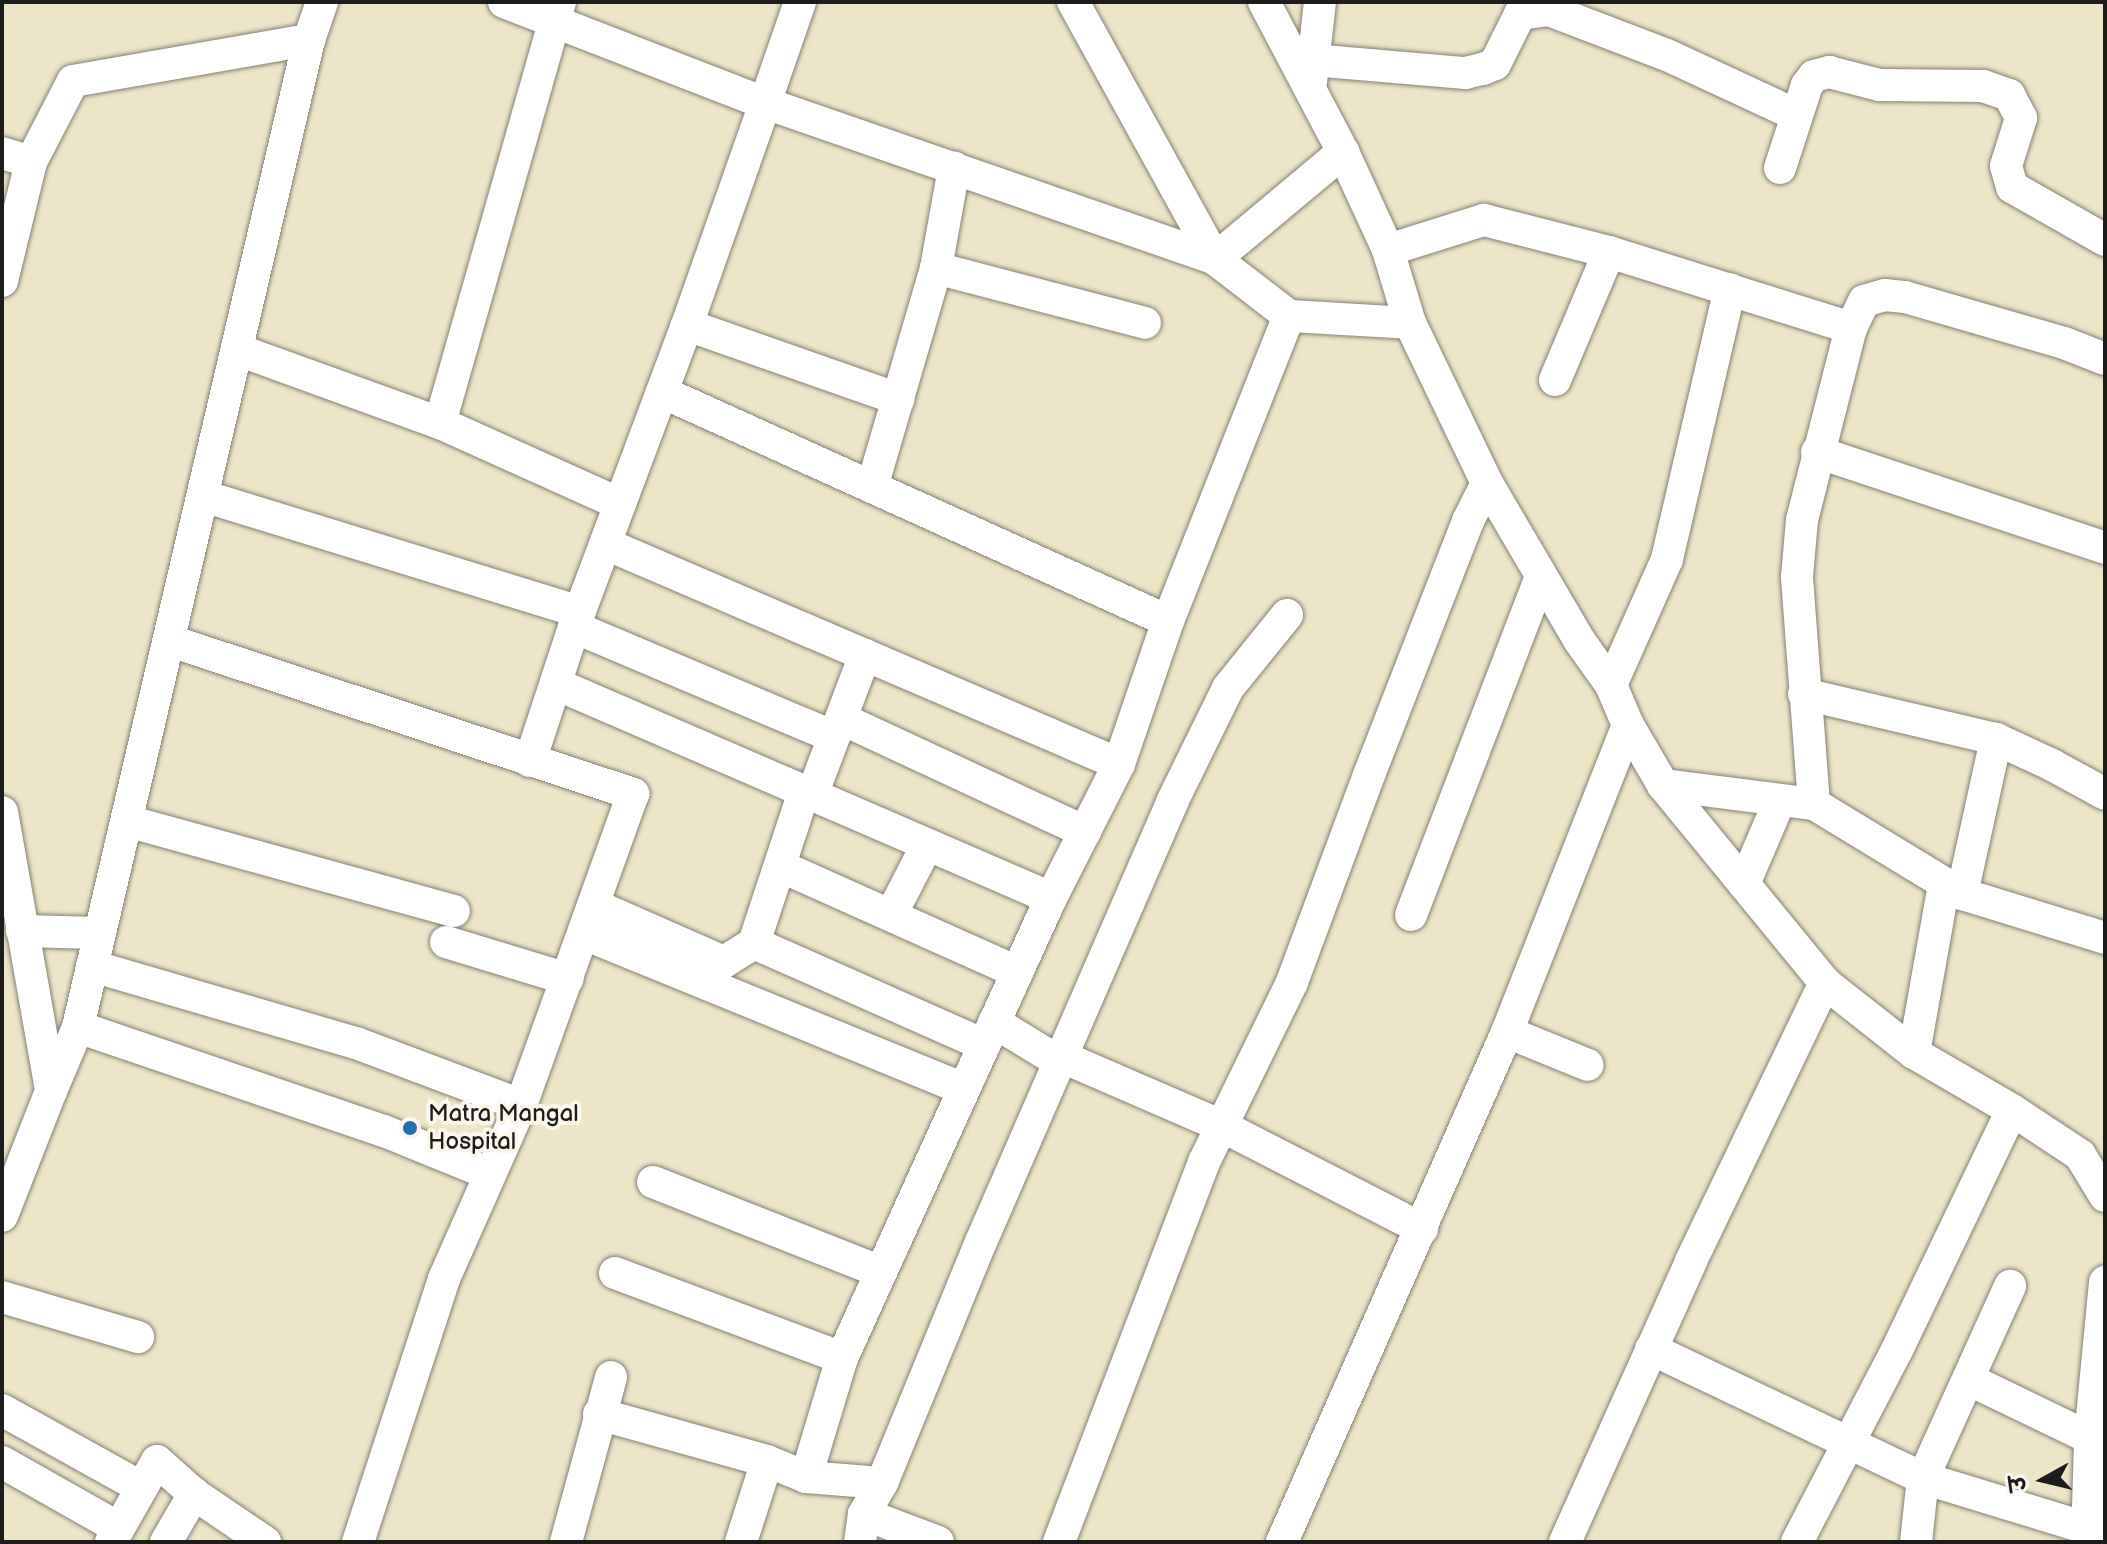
<!DOCTYPE html>
<meta charset="utf-8">
<style>
body{margin:0}
#map{position:relative;width:2107px;height:1544px;overflow:hidden;background:#ece5c8;font-family:"Balsamiq Sans","Playpen Sans Deva",sans-serif}
div>[style]{position:absolute}
.roads{filter:drop-shadow(0 0 2px #848072) drop-shadow(0 0 2px #848072)}
.street>*{height:32px;margin:-16px;padding:0 16px;transform-origin:16px;border-radius:16px;background:#fff}
.dots>*{width:22px;height:22px;translate:-50% -50%;box-sizing:border-box;border:4px solid #fbf7ec;border-radius:50%}
span{translate:-50% -50%;white-space:nowrap;text-align:center;line-height:1.15;-webkit-text-stroke:8px #fbf7ec;paint-order:stroke}
.poi-label{font-size:24px;color:#1c1c1c}
.left{translate:0 -50%;text-align:left}
.frame{position:absolute;inset:0;border:4px solid #1c1c1c;pointer-events:none}
.north{position:absolute;left:2003px;top:1440px;width:80px;height:80px;-webkit-text-stroke:6px #fbf7ec;paint-order:stroke;rotate:262deg;font-size:22px;font-weight:700;line-height:32px;text-align:center;color:#1c1c1c}
.north::after{content:'';display:block;margin:auto;width:28px;height:36px;background:#1c1c1c;clip-path:polygon(50% 0,100% 100%,50% 72%,0 100%)}
</style>
<div id="map">
<div class="roads">
<div class="street">
<div style="left:504px;top:2px;width:280px;rotate:21.2deg"></div>
<div style="left:765px;top:103px;width:107px;rotate:-70.9deg"></div>
<div style="left:1264px;top:2px;width:170px;rotate:62.2deg"></div>
<div style="left:1343px;top:152px;width:108px;rotate:65.3deg"></div>
<div style="left:1388px;top:250px;width:76px;rotate:73.2deg"></div>
<div style="left:1410px;top:323px;width:178px;rotate:64.3deg"></div>
<div style="left:1487px;top:483px;width:182px;rotate:59.6deg"></div>
<div style="left:1579px;top:640px;width:55px;rotate:54.6deg"></div>
<div style="left:1611px;top:685px;width:43px;rotate:67deg"></div>
<div style="left:1628px;top:725px;width:69px;rotate:59.7deg"></div>
<div style="left:1663px;top:785px;width:256px;rotate:50.7deg"></div>
<div style="left:1825px;top:983px;width:113px;rotate:38.2deg"></div>
<div style="left:1914px;top:1053px;width:113px;rotate:30.2deg"></div>
<div style="left:2012px;top:1110px;width:82px;rotate:33.5deg"></div>
<div style="left:2080px;top:1155px;width:48px;rotate:58.6deg"></div>
<div style="left:1312px;top:60px;width:154px;rotate:4.9deg"></div>
<div style="left:1465px;top:73px;width:18px;rotate:-13deg"></div>
<div style="left:1483px;top:69px;width:13px;rotate:-23deg"></div>
<div style="left:1495px;top:64px;width:56px;rotate:-63.4deg"></div>
<div style="left:1520px;top:14px;width:29px;rotate:-8deg"></div>
<div style="left:1549px;top:10px;width:126px;rotate:20.9deg"></div>
<div style="left:1667px;top:55px;width:142px;rotate:24.9deg"></div>
<div style="left:1311px;top:82px;width:81px;rotate:-83.6deg"></div>
<div style="left:2px;top:153px;width:30px;rotate:17deg"></div>
<div style="left:1780px;top:168px;width:87px;rotate:-72deg"></div>
<div style="left:1807px;top:85px;width:11px;rotate:-52deg"></div>
<div style="left:1814px;top:76px;width:16px;rotate:-15deg"></div>
<div style="left:1829px;top:72px;width:52px;rotate:14.6deg"></div>
<div style="left:1879px;top:85px;width:104px;rotate:0.6deg"></div>
<div style="left:1983px;top:86px;width:28px;rotate:19deg"></div>
<div style="left:2009px;top:95px;width:26px;rotate:62deg"></div>
<div style="left:2021px;top:118px;width:50px;rotate:107.4deg"></div>
<div style="left:2006px;top:166px;width:22px;rotate:74deg"></div>
<div style="left:2012px;top:187px;width:107px;rotate:29.7deg"></div>
<div style="left:1388px;top:250px;width:101px;rotate:-17.4deg"></div>
<div style="left:1484px;top:220px;width:129px;rotate:14.4deg"></div>
<div style="left:1609px;top:252px;width:254px;rotate:17.4deg"></div>
<div style="left:936px;top:268px;width:216px;rotate:14.7deg"></div>
<div style="left:2px;top:281px;width:122px;rotate:-76.3deg"></div>
<div style="left:31px;top:162px;width:91px;rotate:-62.6deg"></div>
<div style="left:73px;top:81px;width:240px;rotate:-9.9deg"></div>
<div style="left:1289px;top:316px;width:121px;rotate:3.3deg"></div>
<div style="left:687px;top:325px;width:224px;rotate:19.3deg"></div>
<div style="left:238px;top:350px;width:215px;rotate:19.9deg"></div>
<div style="left:440px;top:423px;width:197px;rotate:24.2deg"></div>
<div style="left:1555px;top:380px;width:139px;rotate:-67.1deg"></div>
<div style="left:662px;top:392px;width:555px;rotate:24.35deg"></div>
<div style="left:440px;top:423px;width:438px;rotate:-74.1deg"></div>
<div style="left:1817px;top:452px;width:304px;rotate:18.4deg"></div>
<div style="left:872px;top:487px;width:228px;rotate:-73.7deg"></div>
<div style="left:936px;top:268px;width:102px;rotate:-79.8deg"></div>
<div style="left:203px;top:496px;width:394px;rotate:17.1deg"></div>
<div style="left:606px;top:544px;width:558px;rotate:23.21deg"></div>
<div style="left:574px;top:627px;width:282px;rotate:22.9deg"></div>
<div style="left:171px;top:641px;width:487px;rotate:18.3deg"></div>
<div style="left:633px;top:794px;width:331px;rotate:109.8deg"></div>
<div style="left:521px;top:1105px;width:190px;rotate:113.9deg"></div>
<div style="left:444px;top:1279px;width:277px;rotate:108.1deg"></div>
<div style="left:556px;top:684px;width:539px;rotate:23.38deg"></div>
<div style="left:1611px;top:685px;width:138px;rotate:-66deg"></div>
<div style="left:1667px;top:559px;width:277px;rotate:-76.9deg"></div>
<div style="left:1804px;top:694px;width:197px;rotate:13.2deg"></div>
<div style="left:1996px;top:739px;width:62px;rotate:24.9deg"></div>
<div style="left:2052px;top:765px;width:60px;rotate:28.7deg"></div>
<div style="left:842px;top:719px;width:268px;rotate:24.9deg"></div>
<div style="left:530px;top:761px;width:141px;rotate:-71.8deg"></div>
<div style="left:574px;top:627px;width:322px;rotate:-69.5deg"></div>
<div style="left:687px;top:325px;width:235px;rotate:-70.6deg"></div>
<div style="left:765px;top:103px;width:476px;rotate:19.1deg"></div>
<div style="left:1215px;top:259px;width:294px;rotate:-118.9deg"></div>
<div style="left:1663px;top:785px;width:152px;rotate:7.2deg"></div>
<div style="left:1814px;top:804px;width:173px;rotate:31.3deg"></div>
<div style="left:1962px;top:894px;width:150px;rotate:17.1deg"></div>
<div style="left:812px;top:795px;width:150px;rotate:-69.3deg"></div>
<div style="left:1814px;top:804px;width:228px;rotate:-94.3deg"></div>
<div style="left:1797px;top:577px;width:57px;rotate:-85deg"></div>
<div style="left:1802px;top:520px;width:198px;rotate:-75.7deg"></div>
<div style="left:1851px;top:328px;width:30px;rotate:-64deg"></div>
<div style="left:1864px;top:301px;width:22px;rotate:-16deg"></div>
<div style="left:1885px;top:295px;width:20px;rotate:6deg"></div>
<div style="left:1905px;top:297px;width:166px;rotate:16.1deg"></div>
<div style="left:2064px;top:343px;width:44px;rotate:21.3deg"></div>
<div style="left:2px;top:812px;width:283px;rotate:80deg"></div>
<div style="left:51px;top:1091px;width:134px;rotate:111.4deg"></div>
<div style="left:127px;top:821px;width:339px;rotate:15.4deg"></div>
<div style="left:780px;top:866px;width:260px;rotate:24.1deg"></div>
<div style="left:1744px;top:884px;width:91px;rotate:-66.8deg"></div>
<div style="left:1962px;top:894px;width:159px;rotate:-77.6deg"></div>
<div style="left:594px;top:905px;width:142px;rotate:23.7deg"></div>
<div style="left:724px;top:962px;width:36px;rotate:-32deg"></div>
<div style="left:754px;top:943px;width:252px;rotate:23.9deg"></div>
<div style="left:891px;top:915px;width:79px;rotate:-62.8deg"></div>
<div style="left:1411px;top:915px;width:363px;rotate:-69deg"></div>
<div style="left:22px;top:931px;width:77px;rotate:1.5deg"></div>
<div style="left:584px;top:934px;width:410px;rotate:22.2deg"></div>
<div style="left:446px;top:942px;width:127px;rotate:16.9deg"></div>
<div style="left:754px;top:943px;width:159px;rotate:-71.7deg"></div>
<div style="left:92px;top:966px;width:275px;rotate:16.3deg"></div>
<div style="left:356px;top:1043px;width:176px;rotate:20.6deg"></div>
<div style="left:994px;top:1022px;width:75px;rotate:31.4deg"></div>
<div style="left:78px;top:1027px;width:323px;rotate:18.8deg"></div>
<div style="left:384px;top:1131px;width:114px;rotate:22.1deg"></div>
<div style="left:1507px;top:1032px;width:87px;rotate:22.2deg"></div>
<div style="left:1914px;top:1053px;width:171px;rotate:-79.9deg"></div>
<div style="left:1060px;top:1056px;width:176px;rotate:23.4deg"></div>
<div style="left:1222px;top:1126px;width:225px;rotate:27.2deg"></div>
<div style="left:51px;top:1091px;width:69px;rotate:-67.1deg"></div>
<div style="left:78px;top:1027px;width:1014px;rotate:-76.83deg"></div>
<div style="left:309px;top:40px;width:40px;rotate:-71.1deg"></div>
<div style="left:653px;top:1182px;width:245px;rotate:21.5deg"></div>
<div style="left:615px;top:1273px;width:242px;rotate:20.5deg"></div>
<div style="left:2px;top:1297px;width:142px;rotate:16.4deg"></div>
<div style="left:1651px;top:1349px;width:301px;rotate:25.4deg"></div>
<div style="left:1923px;top:1478px;width:171px;rotate:17deg"></div>
<div style="left:1970px;top:1380px;width:133px;rotate:25.8deg"></div>
<div style="left:2090px;top:1438px;width:17px;rotate:-25deg"></div>
<div style="left:2px;top:1410px;width:160px;rotate:29.1deg"></div>
<div style="left:599px;top:1414px;width:174px;rotate:15.6deg"></div>
<div style="left:767px;top:1461px;width:42px;rotate:22.3deg"></div>
<div style="left:806px;top:1477px;width:124px;rotate:-73.2deg"></div>
<div style="left:842px;top:1358px;width:505px;rotate:-65.57deg"></div>
<div style="left:1051px;top:898px;width:150px;rotate:-63.1deg"></div>
<div style="left:1119px;top:764px;width:151px;rotate:-71.1deg"></div>
<div style="left:1168px;top:621px;width:328px;rotate:-68.4deg"></div>
<div style="left:1289px;top:316px;width:93px;rotate:-142.4deg"></div>
<div style="left:1215px;top:259px;width:167px;rotate:-39.9deg"></div>
<div style="left:2px;top:1462px;width:132px;rotate:29.5deg"></div>
<div style="left:806px;top:1477px;width:76px;rotate:4.5deg"></div>
<div style="left:864px;top:1514px;width:79px;rotate:20.7deg"></div>
<div style="left:111px;top:1542px;width:93px;rotate:-60.4deg"></div>
<div style="left:157px;top:1461px;width:50px;rotate:41.7deg"></div>
<div style="left:194px;top:1494px;width:86px;rotate:34.1deg"></div>
<div style="left:166px;top:1542px;width:56px;rotate:-59.7deg"></div>
<div style="left:566px;top:1542px;width:171px;rotate:-74.7deg"></div>
<div style="left:741px;top:1542px;width:85px;rotate:-72.2deg"></div>
<div style="left:860px;top:1542px;width:28px;rotate:-82deg"></div>
<div style="left:864px;top:1514px;width:36px;rotate:-60deg"></div>
<div style="left:882px;top:1483px;width:261px;rotate:-67.7deg"></div>
<div style="left:981px;top:1242px;width:480px;rotate:-66.5deg"></div>
<div style="left:1172px;top:802px;width:127px;rotate:-63.8deg"></div>
<div style="left:1228px;top:688px;width:94px;rotate:-51.1deg"></div>
<div style="left:1059px;top:1542px;width:407px;rotate:-69.1deg"></div>
<div style="left:1204px;top:1162px;width:200px;rotate:-63.9deg"></div>
<div style="left:1292px;top:982px;width:221px;rotate:-69.6deg"></div>
<div style="left:1369px;top:775px;width:273px;rotate:-68.7deg"></div>
<div style="left:1468px;top:521px;width:42px;rotate:-63.4deg"></div>
<div style="left:1282px;top:1542px;width:557px;rotate:-66.19deg"></div>
<div style="left:1507px;top:1032px;width:330px;rotate:-68.5deg"></div>
<div style="left:1565px;top:1542px;width:308px;rotate:-65.8deg"></div>
<div style="left:1691px;top:1261px;width:309px;rotate:-64.3deg"></div>
<div style="left:1797px;top:1542px;width:216px;rotate:-62.5deg"></div>
<div style="left:1897px;top:1350px;width:266px;rotate:-64.4deg"></div>
<div style="left:1916px;top:1542px;width:64px;rotate:-83.8deg"></div>
<div style="left:1923px;top:1478px;width:211px;rotate:-65.6deg"></div>
<div style="left:2087px;top:1542px;width:104px;rotate:-88.3deg"></div>
<div style="left:2090px;top:1438px;width:157px;rotate:-84.5deg"></div>
</div>
</div>
<div class="dots">
<div style="left:410px;top:1128px;background:#1f6fb2"></div>
</div>
<div class="poi-label">
<span class="left" style="left:428px;top:1128px">Matra Mangal<br>Hospital</span>
</div>
<div class="frame"></div>
<div class="north">उ</div>
</div>
